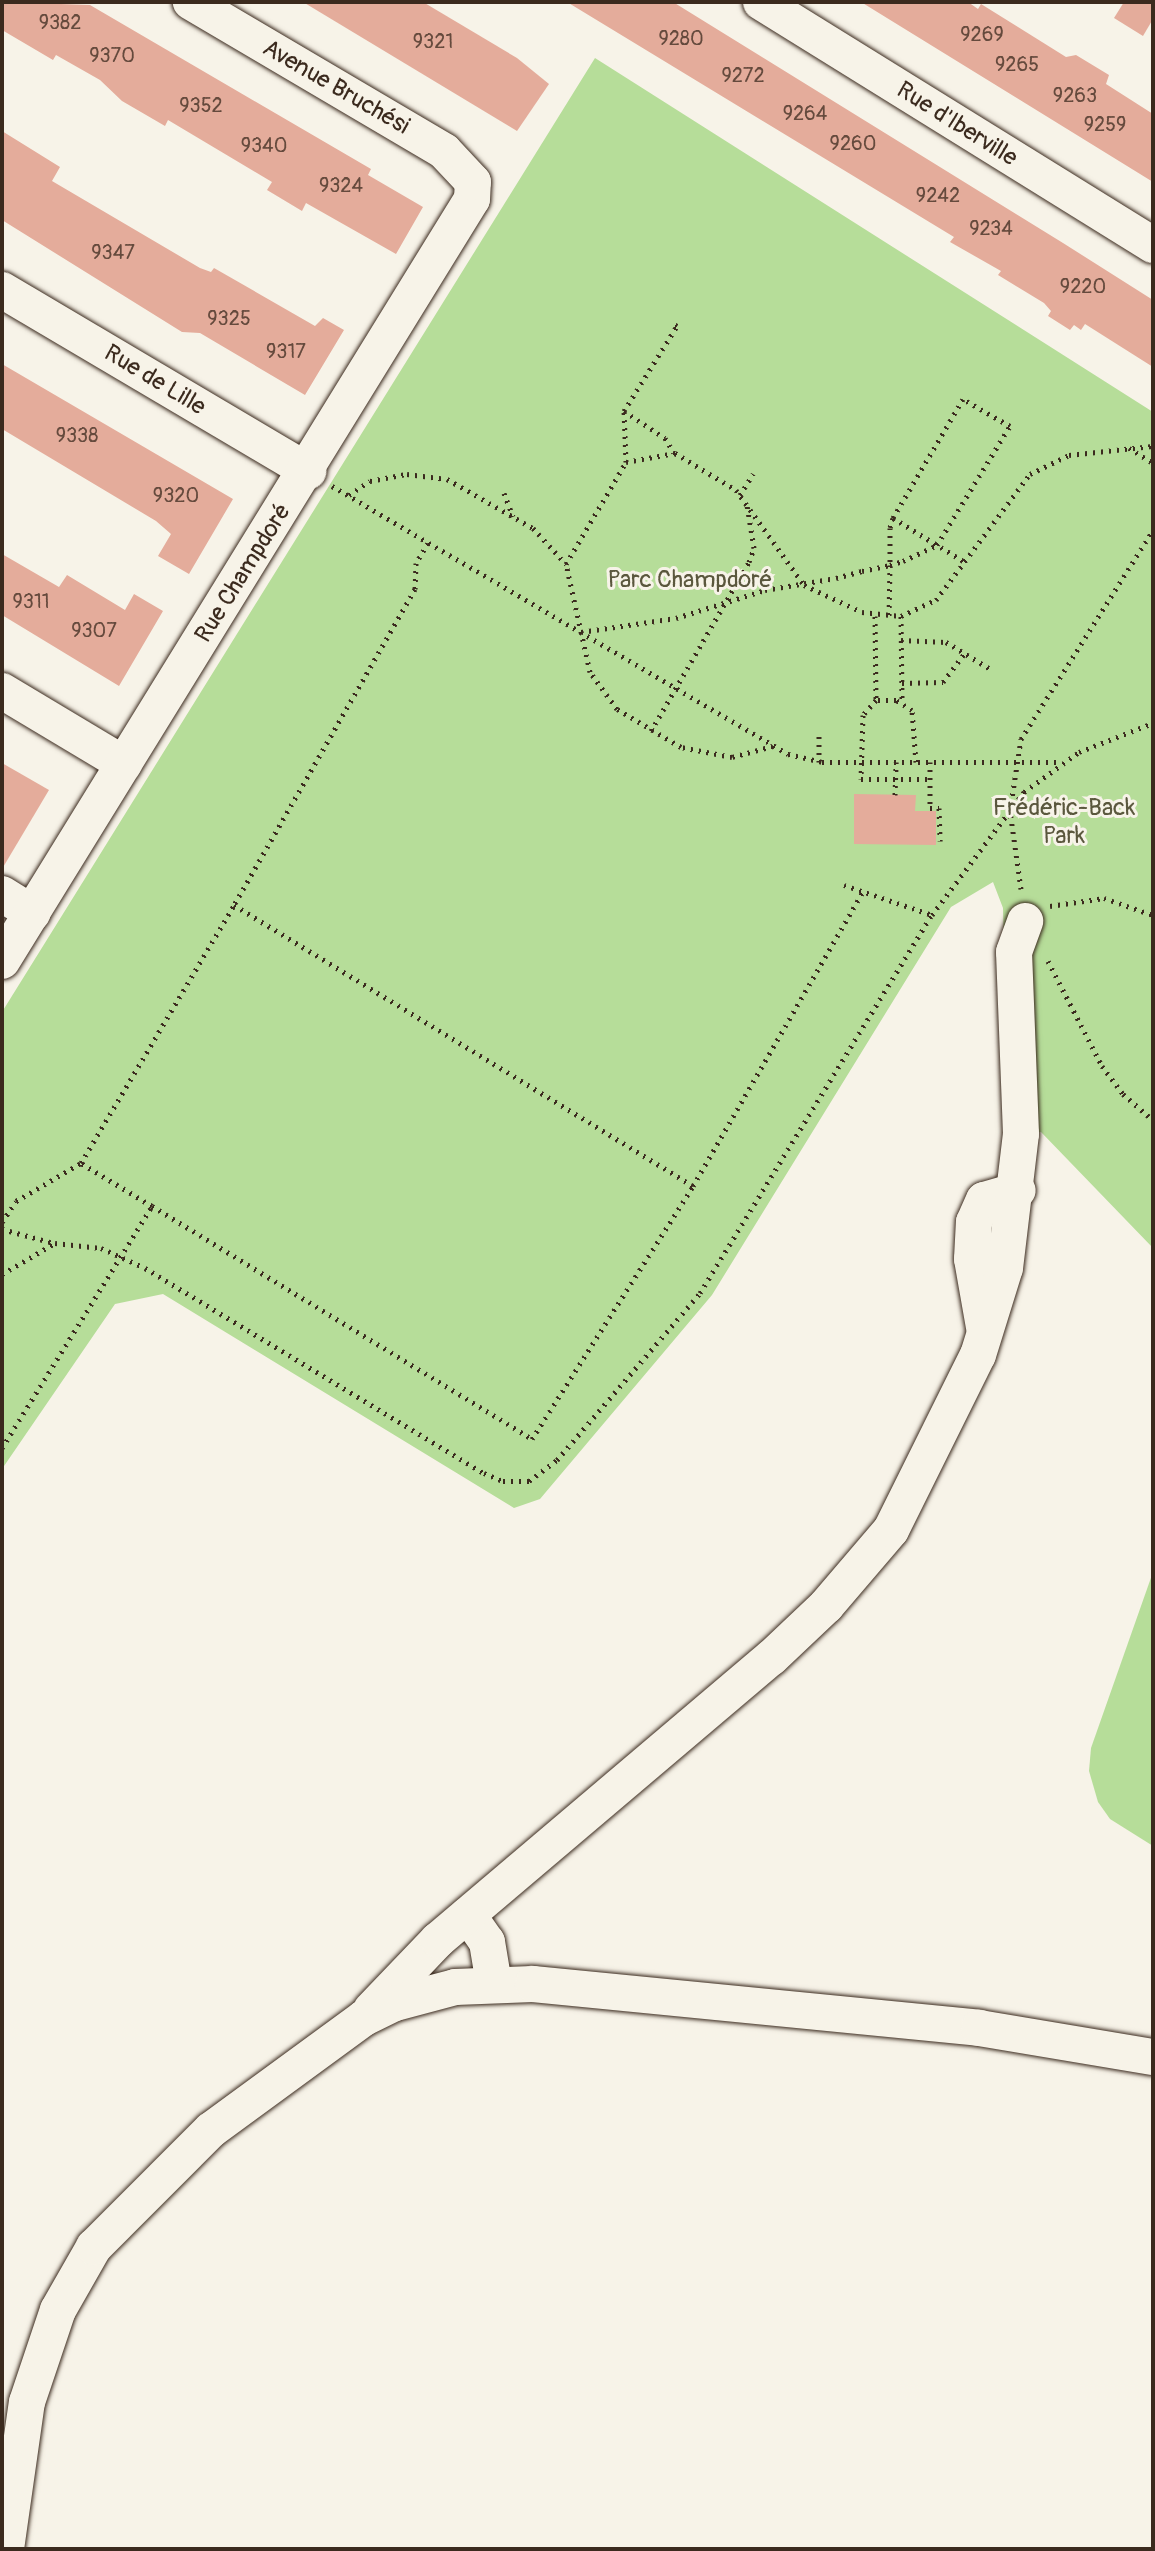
<!DOCTYPE html>
<meta charset="utf-8">
<style>
body{margin:0}
#map{position:relative;width:1155px;height:2551px;overflow:hidden;background:#f7f3e8;font-family:Pangolin,sans-serif}
div>[style]{position:absolute}
.green>*{inset:0;background:#b6dd99}
.building>*{inset:0;background:#e4ac9b}
.path>*{height:5px;margin-top:-2.5px;transform-origin:0;background:repeating-linear-gradient(90deg,#3b2a1e 0 2px,transparent 0 8px)}
.roads{filter:drop-shadow(0 0 2px #3b2a1e) drop-shadow(0 0 2px #3b2a1e)}
.minor>*{height:36px;margin:-18px;padding:0 18px;transform-origin:18px;border-radius:18px;background:#f7f3e8}
span{translate:-50% -50%;white-space:nowrap;text-align:center;line-height:1.15;-webkit-text-stroke:6px #f7f3e8;paint-order:stroke}
.number-label{font-size:20px;color:#654a3d}
.number-label span{-webkit-text-stroke-width:0}
.street-label{font-size:24px;color:#3b2a1e}
.park-label{font-size:24px;color:#5a573d}
.frame{position:absolute;inset:0;border:4px solid #3b2a1e;pointer-events:none}
</style>
<div id="map">
<div class="green">
<div style="clip-path:polygon(595px 58px,1153px 412px,1153px 1248px,1041px 1132px,1008px 1135px,1003px 908px,993px 882px,951px 907px,712px 1295px,540px 1499px,514px 1508px,163px 1294px,115px 1304px,2px 1469px,2px 1012px)"></div>
<div style="clip-path:polygon(1153px 1572px,1153px 1846px,1110px 1819px,1098px 1802px,1089px 1771px,1091px 1748px)"></div>
</div>
<div class="building">
<div style="clip-path:polygon(2px 2px,90px 5px,371px 169px,368px 175px,423px 207px,396px 254px,306px 203px,302px 211px,267px 190px,272px 182px,168px 120px,165px 126px,122px 101px,100px 80px,56px 55px,53px 60px,2px 30px)"></div>
<div style="clip-path:polygon(303px 2px,423px 2px,517px 58px,549px 84px,517px 131px)"></div>
<div style="clip-path:polygon(567px 2px,673px 2px,1063px 243px,1153px 300px,1153px 367px,1085px 324px,1081px 330px,1074px 325px,1070px 330px,1048px 316px,1051px 311px,1044px 303px,998px 275px,1001px 271px,950px 242px,954px 237px)"></div>
<div style="clip-path:polygon(861px 2px,968px 2px,978px 9px,981px 4px,1066px 57px,1076px 55px,1109px 75px,1106px 84px,1153px 114px,1153px 182px)"></div>
<div style="clip-path:polygon(1124px 2px,1153px 2px,1153px 19px,1143px 36px,1114px 18px)"></div>
<div style="clip-path:polygon(2px 131px,60px 167px,52px 181px,200px 268px,211px 272px,214px 268px,315px 326px,323px 318px,344px 330px,305px 395px,200px 333px,182px 332px,2px 220px)"></div>
<div style="clip-path:polygon(2px 364px,233px 499px,189px 574px,158px 556px,171px 534px,156px 521px,2px 429px)"></div>
<div style="clip-path:polygon(2px 554px,59px 587px,67px 575px,125px 610px,134px 594px,163px 611px,119px 686px,2px 615px)"></div>
<div style="clip-path:polygon(2px 763px,49px 790px,2px 869px)"></div>
<div style="clip-path:polygon(854px 794px,916px 795px,915px 811px,936px 811px,936px 845px,854px 844px)"></div>
</div>
<div class="path">
<div style="left:624px;top:411px;width:49px;rotate:33.4deg"></div>
<div style="left:665px;top:438px;width:17px;rotate:59deg"></div>
<div style="left:1129px;top:448px;width:28px;rotate:32deg"></div>
<div style="left:626px;top:462px;width:51px;rotate:-92.2deg"></div>
<div style="left:624px;top:411px;width:100px;rotate:-58.1deg"></div>
<div style="left:677px;top:326px;width:6px;rotate:-149deg"></div>
<div style="left:332px;top:486px;width:529px;rotate:30.44deg"></div>
<div style="left:788px;top:754px;width:35px;rotate:13deg"></div>
<div style="left:822px;top:762px;width:238px"></div>
<div style="left:504px;top:493px;width:25px;rotate:69deg"></div>
<div style="left:349px;top:495px;width:25px;rotate:-34deg"></div>
<div style="left:370px;top:481px;width:38px;rotate:-11deg"></div>
<div style="left:407px;top:474px;width:40px;rotate:7.1deg"></div>
<div style="left:447px;top:479px;width:99px;rotate:29.7deg"></div>
<div style="left:533px;top:528px;width:49px;rotate:47.5deg"></div>
<div style="left:740px;top:495px;width:25px;rotate:-58deg"></div>
<div style="left:893px;top:518px;width:84px;rotate:31.4deg"></div>
<div style="left:428px;top:543px;width:23px;rotate:121deg"></div>
<div style="left:416px;top:563px;width:26px;rotate:92deg"></div>
<div style="left:415px;top:589px;width:364px;rotate:119.8deg"></div>
<div style="left:234px;top:905px;width:538px;rotate:31.47deg"></div>
<div style="left:693px;top:1186px;width:340px;rotate:-60deg"></div>
<div style="left:875px;top:616px;width:84px;rotate:89.3deg"></div>
<div style="left:901px;top:616px;width:87px;rotate:89.3deg"></div>
<div style="left:581px;top:632px;width:96px;rotate:-8.4deg"></div>
<div style="left:676px;top:618px;width:93px;rotate:-17.5deg"></div>
<div style="left:765px;top:590px;width:72px;rotate:-9.6deg"></div>
<div style="left:836px;top:578px;width:27px;rotate:-15deg"></div>
<div style="left:862px;top:571px;width:29px;rotate:-12deg"></div>
<div style="left:890px;top:565px;width:14px;rotate:-17deg"></div>
<div style="left:903px;top:561px;width:38px;rotate:-25deg"></div>
<div style="left:937px;top:545px;width:140px;rotate:-58.5deg"></div>
<div style="left:1010px;top:426px;width:54px;rotate:-150.1deg"></div>
<div style="left:963px;top:399px;width:138px;rotate:120.5deg"></div>
<div style="left:893px;top:518px;width:10px;rotate:107deg"></div>
<div style="left:890px;top:528px;width:37px;rotate:90deg"></div>
<div style="left:890px;top:565px;width:51px;rotate:91.1deg"></div>
<div style="left:901px;top:640px;width:45px;rotate:2.5deg"></div>
<div style="left:946px;top:642px;width:54px;rotate:31.3deg"></div>
<div style="left:902px;top:683px;width:41px;rotate:-1.4deg"></div>
<div style="left:943px;top:682px;width:36px;rotate:-53deg"></div>
<div style="left:651px;top:731px;width:195px;rotate:-59.9deg"></div>
<div style="left:749px;top:562px;width:15px;rotate:-70deg"></div>
<div style="left:754px;top:548px;width:44px;rotate:-99.2deg"></div>
<div style="left:773px;top:746px;width:42px;rotate:165deg"></div>
<div style="left:732px;top:757px;width:52px;rotate:-168.9deg"></div>
<div style="left:681px;top:747px;width:74px;rotate:-149.3deg"></div>
<div style="left:617px;top:709px;width:46px;rotate:-126.1deg"></div>
<div style="left:590px;top:672px;width:111px;rotate:-102.5deg"></div>
<div style="left:566px;top:564px;width:118px;rotate:-59.5deg"></div>
<div style="left:626px;top:462px;width:50px;rotate:-10.4deg"></div>
<div style="left:675px;top:453px;width:71px;rotate:31.2deg"></div>
<div style="left:736px;top:490px;width:117px;rotate:54.4deg"></div>
<div style="left:804px;top:585px;width:64px;rotate:25deg"></div>
<div style="left:862px;top:612px;width:39px;rotate:6deg"></div>
<div style="left:901px;top:616px;width:38px;rotate:-25deg"></div>
<div style="left:936px;top:600px;width:157px;rotate:-53.3deg"></div>
<div style="left:1030px;top:474px;width:43px;rotate:-26deg"></div>
<div style="left:1069px;top:455px;width:84px;rotate:-6.1deg"></div>
<div style="left:819px;top:762px;width:28px;rotate:-90deg"></div>
<div style="left:916px;top:762px;width:52px;rotate:-94.4deg"></div>
<div style="left:912px;top:710px;width:19px;rotate:-148deg"></div>
<div style="left:896px;top:700px;width:20px;rotate:180deg"></div>
<div style="left:876px;top:700px;width:20px;rotate:131deg"></div>
<div style="left:863px;top:715px;width:64px;rotate:91.8deg"></div>
<div style="left:861px;top:779px;width:69px"></div>
<div style="left:930px;top:762px;width:46px;rotate:90deg"></div>
<div style="left:930px;top:808px;width:9px"></div>
<div style="left:939px;top:808px;width:33px;rotate:88deg"></div>
<div style="left:895px;top:795px;width:33px;rotate:-88deg"></div>
<div style="left:844px;top:885px;width:93px;rotate:18.8deg"></div>
<div style="left:1021px;top:889px;width:79px;rotate:-98deg"></div>
<div style="left:1010px;top:811px;width:73px;rotate:-81.3deg"></div>
<div style="left:1021px;top:739px;width:247px;rotate:-57.7deg"></div>
<div style="left:1050px;top:906px;width:55px;rotate:-8.4deg"></div>
<div style="left:1104px;top:898px;width:52px;rotate:19.1deg"></div>
<div style="left:1048px;top:961px;width:118px;rotate:62.8deg"></div>
<div style="left:1102px;top:1066px;width:35px;rotate:53deg"></div>
<div style="left:1123px;top:1094px;width:40px;rotate:41deg"></div>
<div style="left:152px;top:1206px;width:83px;rotate:-148.8deg"></div>
<div style="left:81px;top:1163px;width:300px;rotate:-59.3deg"></div>
<div style="left:2px;top:1222px;width:25px;rotate:-56deg"></div>
<div style="left:16px;top:1201px;width:75px;rotate:-30.3deg"></div>
<div style="left:2px;top:1229px;width:54px;rotate:15.1deg"></div>
<div style="left:2px;top:1274px;width:61px;rotate:-30.3deg"></div>
<div style="left:55px;top:1243px;width:46px;rotate:6.2deg"></div>
<div style="left:101px;top:1248px;width:48px;rotate:24.4deg"></div>
<div style="left:145px;top:1268px;width:396px;rotate:31.2deg"></div>
<div style="left:484px;top:1473px;width:21px;rotate:23deg"></div>
<div style="left:503px;top:1481px;width:26px"></div>
<div style="left:529px;top:1481px;width:35px;rotate:-37deg"></div>
<div style="left:557px;top:1460px;width:220px;rotate:-49.4deg"></div>
<div style="left:700px;top:1293px;width:444px;rotate:-58.5deg"></div>
<div style="left:932px;top:915px;width:154px;rotate:-53.2deg"></div>
<div style="left:1024px;top:792px;width:68px;rotate:-36deg"></div>
<div style="left:1079px;top:752px;width:79px;rotate:-21.4deg"></div>
<div style="left:2px;top:1448px;width:285px;rotate:-58.2deg"></div>
<div style="left:152px;top:1206px;width:446px;rotate:31.5deg"></div>
<div style="left:532px;top:1439px;width:300px;rotate:-57.5deg"></div>
</div>
<div class="roads">
<div class="minor">
<div style="left:761px;top:2px;width:461px;rotate:31.8deg"></div>
<div style="left:2px;top:290px;width:356px;rotate:30.6deg"></div>
<div style="left:2px;top:691px;width:142px;rotate:30.9deg"></div>
<div style="left:2px;top:894px;width:36px;rotate:32deg"></div>
<div style="left:2px;top:961px;width:895px;rotate:-58.33deg"></div>
<div style="left:472px;top:199px;width:17px;rotate:-87deg"></div>
<div style="left:473px;top:182px;width:42px;rotate:-133.1deg"></div>
<div style="left:444px;top:151px;width:294px;rotate:-149.5deg"></div>
<div style="left:984px;top:1327px;width:69px;rotate:-100deg"></div>
<div style="left:972px;top:1259px;width:37px;rotate:-87deg"></div>
<div style="left:974px;top:1222px;width:24px;rotate:-66deg"></div>
<div style="left:984px;top:1200px;width:35px;rotate:-16deg"></div>
<div style="left:468px;top:1915px;width:33px;rotate:55deg"></div>
<div style="left:487px;top:1942px;width:43px;rotate:80.5deg"></div>
<div style="left:371px;top:2010px;width:97px;rotate:-46.3deg"></div>
<div style="left:438px;top:1940px;width:436px;rotate:-40.3deg"></div>
<div style="left:771px;top:1658px;width:76px;rotate:-43.4deg"></div>
<div style="left:826px;top:1606px;width:100px;rotate:-49.5deg"></div>
<div style="left:891px;top:1530px;width:195px;rotate:-63.6deg"></div>
<div style="left:978px;top:1355px;width:91px;rotate:-72.8deg"></div>
<div style="left:1005px;top:1268px;width:135px;rotate:-83.2deg"></div>
<div style="left:1021px;top:1134px;width:182px;rotate:-92.2deg"></div>
<div style="left:1014px;top:952px;width:33px;rotate:-70deg"></div>
<div style="left:6px;top:2549px;width:148px;rotate:-81.9deg"></div>
<div style="left:27px;top:2402px;width:97px;rotate:-71.4deg"></div>
<div style="left:58px;top:2310px;width:73px;rotate:-60.3deg"></div>
<div style="left:94px;top:2247px;width:165px;rotate:-45deg"></div>
<div style="left:211px;top:2130px;width:190px;rotate:-36.2deg"></div>
<div style="left:364px;top:2018px;width:34px;rotate:-26deg"></div>
<div style="left:395px;top:2003px;width:62px;rotate:-14.9deg"></div>
<div style="left:455px;top:1987px;width:78px;rotate:-2.2deg"></div>
<div style="left:533px;top:1984px;width:448px;rotate:5.6deg"></div>
<div style="left:979px;top:2028px;width:176px;rotate:9.5deg"></div>
</div>
</div>
<div class="number-label">
<span style="left:60px;top:22px">9382</span>
<span style="left:982px;top:34px">9269</span>
<span style="left:681px;top:38px">9280</span>
<span style="left:433px;top:41px">9321</span>
<span style="left:112px;top:55px">9370</span>
<span style="left:1017px;top:64px">9265</span>
<span style="left:743px;top:75px">9272</span>
<span style="left:1075px;top:95px">9263</span>
<span style="left:201px;top:105px">9352</span>
<span style="left:805px;top:113px">9264</span>
<span style="left:1105px;top:124px">9259</span>
<span style="left:853px;top:143px">9260</span>
<span style="left:264px;top:145px">9340</span>
<span style="left:341px;top:185px">9324</span>
<span style="left:938px;top:195px">9242</span>
<span style="left:991px;top:228px">9234</span>
<span style="left:113px;top:252px">9347</span>
<span style="left:1083px;top:286px">9220</span>
<span style="left:229px;top:318px">9325</span>
<span style="left:286px;top:351px">9317</span>
<span style="left:77px;top:435px">9338</span>
<span style="left:176px;top:495px">9320</span>
<span style="left:31px;top:601px">9311</span>
<span style="left:94px;top:630px">9307</span>
</div>
<div class="street-label">
<span style="left:336px;top:87px;rotate:30deg">Avenue Bruchési</span>
<span style="left:957px;top:124px;rotate:32deg">Rue d'Iberville</span>
<span style="left:155px;top:380px;rotate:31deg">Rue de Lille</span>
<span style="left:243px;top:573px;rotate:-58deg">Rue Champdoré</span>
</div>
<div class="park-label">
<span style="left:690px;top:580px">Parc Champdoré</span>
<span style="left:1064px;top:822px">Frédéric-Back<br>Park</span>
</div>
<div class="frame"></div>
</div>
